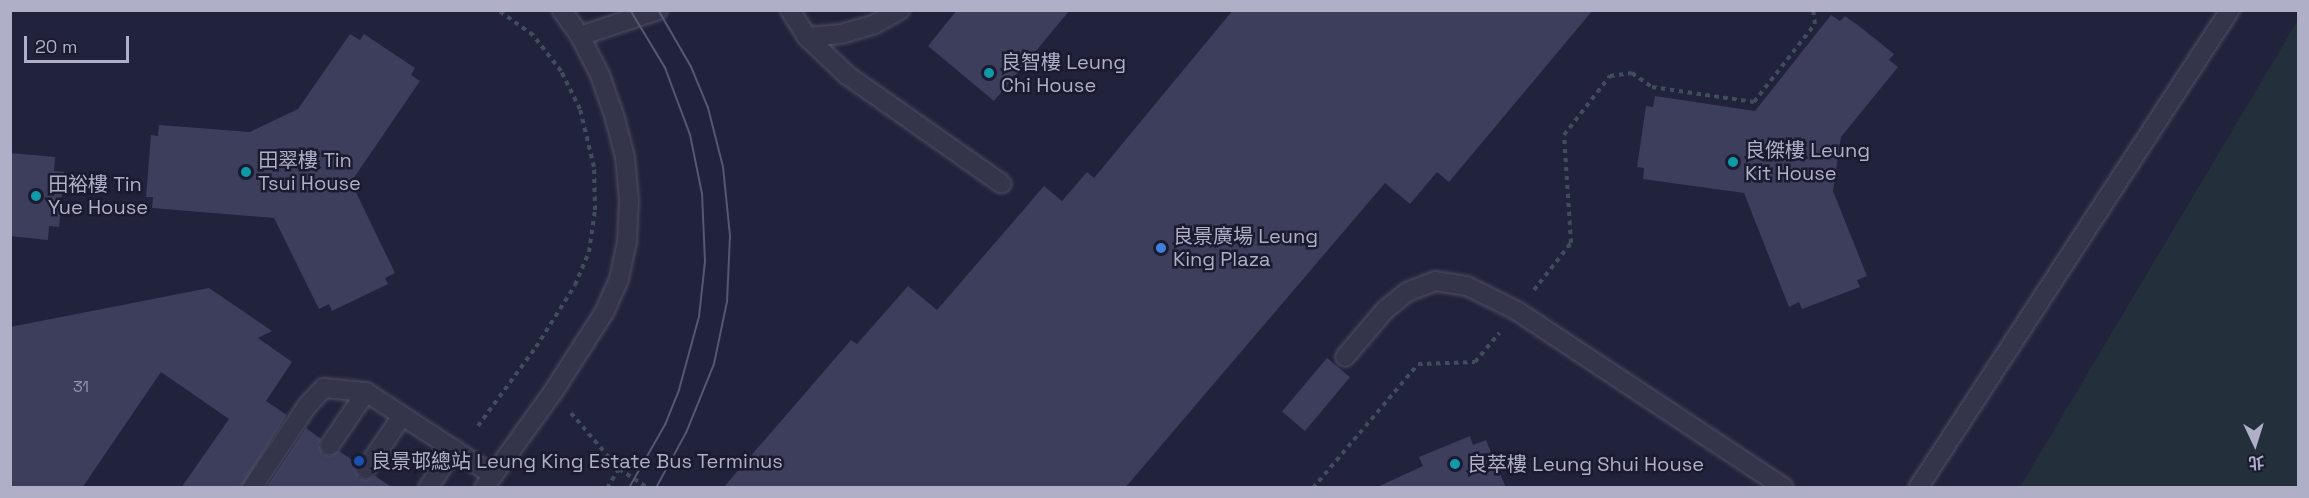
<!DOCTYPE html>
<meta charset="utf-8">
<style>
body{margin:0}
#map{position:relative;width:2309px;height:498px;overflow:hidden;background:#21223b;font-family:"Space Grotesk","Noto Sans TC",sans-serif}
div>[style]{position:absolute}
.green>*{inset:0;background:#23303c}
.building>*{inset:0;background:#3c3e5c;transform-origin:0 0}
.path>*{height:4px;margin-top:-2px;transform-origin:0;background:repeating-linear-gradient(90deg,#404d5a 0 4.5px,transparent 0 9px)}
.roads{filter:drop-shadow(0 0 2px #4f5066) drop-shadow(0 0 2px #4f5066)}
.service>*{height:18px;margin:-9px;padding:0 9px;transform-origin:9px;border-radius:9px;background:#34354b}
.tertiary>*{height:18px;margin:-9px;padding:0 9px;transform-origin:9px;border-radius:9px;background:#34354b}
.tram>*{height:1.5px;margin:-0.75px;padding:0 0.75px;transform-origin:0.75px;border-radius:0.75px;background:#565773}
.dots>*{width:16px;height:16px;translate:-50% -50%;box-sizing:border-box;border:3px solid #1a1b30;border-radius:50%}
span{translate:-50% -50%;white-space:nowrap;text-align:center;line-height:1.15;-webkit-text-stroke:5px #1a1b30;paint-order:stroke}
.number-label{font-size:16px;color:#9294ad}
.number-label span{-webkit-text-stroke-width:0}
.poi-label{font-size:20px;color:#afb0c8}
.left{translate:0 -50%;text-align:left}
.frame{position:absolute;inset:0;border:12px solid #afb0c8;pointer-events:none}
.north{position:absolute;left:2225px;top:414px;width:60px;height:60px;-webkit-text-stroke:4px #1a1b30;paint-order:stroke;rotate:176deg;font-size:16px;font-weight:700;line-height:24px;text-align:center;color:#afb0c8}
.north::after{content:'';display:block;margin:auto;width:21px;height:27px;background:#afb0c8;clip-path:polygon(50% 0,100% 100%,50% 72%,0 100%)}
.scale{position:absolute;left:24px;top:36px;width:105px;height:27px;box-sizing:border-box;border:3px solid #afb0c8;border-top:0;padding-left:8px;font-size:18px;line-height:21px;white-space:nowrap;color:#afb0c8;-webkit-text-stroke:4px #1a1b30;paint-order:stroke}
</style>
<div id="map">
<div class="green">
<div style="clip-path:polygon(2298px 20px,2298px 487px,2020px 487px)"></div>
</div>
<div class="building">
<div style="clip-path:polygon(957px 10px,1070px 10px,994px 101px,928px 46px)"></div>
<div style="clip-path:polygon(1233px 10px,1593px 10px,1449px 182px,1437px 172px,1410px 204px,1385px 183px,1125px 488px,723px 488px,851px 340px,857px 344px,908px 286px,937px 310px,1044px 186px,1062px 201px,1087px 172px,1094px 178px)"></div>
<div style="clip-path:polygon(1831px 15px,1840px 21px,1845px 16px,1859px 26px,1894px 54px,1889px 60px,1898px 67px,1841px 137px,1836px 171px,1833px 191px,1867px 276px,1857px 280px,1860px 287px,1802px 309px,1799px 302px,1789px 307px,1744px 193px,1643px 179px,1644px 168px,1637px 167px,1646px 106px,1653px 107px,1655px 96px,1755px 111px)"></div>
<div style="clip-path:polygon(350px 34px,360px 40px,364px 34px,415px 68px,411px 75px,420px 81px,351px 182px,395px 273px,385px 278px,388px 284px,332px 311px,329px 304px,319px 309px,274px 218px,152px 208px,153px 197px,146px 197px,151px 135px,158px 136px,159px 125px,250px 132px,277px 119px,298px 109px)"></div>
<div style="clip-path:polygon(10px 153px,55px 157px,54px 171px,64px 172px,59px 227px,49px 226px,48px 240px,10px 236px)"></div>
<div style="clip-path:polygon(209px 288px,272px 331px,258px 338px,292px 362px,266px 401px,287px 415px,241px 488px,181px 488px,229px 419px,161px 372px,82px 488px,10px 488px,10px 327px)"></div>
<div style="left:1327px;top:358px;width:30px;height:70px;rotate:40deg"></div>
<div style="clip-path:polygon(306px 428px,321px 439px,319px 445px,323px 454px,330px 456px,339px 451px,357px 463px,355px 469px,359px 478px,366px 480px,375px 476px,393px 488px,266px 488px)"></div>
<div style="clip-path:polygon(1470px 436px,1473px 445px,1486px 440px,1506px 488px,1375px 488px,1423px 466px,1419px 457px)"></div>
</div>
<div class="path">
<div style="left:1534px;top:290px;width:60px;rotate:-51.8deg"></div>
<div style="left:1571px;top:243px;width:108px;rotate:-93.7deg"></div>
<div style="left:1564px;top:135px;width:75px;rotate:-52.1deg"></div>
<div style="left:1610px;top:76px;width:22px;rotate:-8deg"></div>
<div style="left:1632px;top:73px;width:24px;rotate:35deg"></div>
<div style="left:1652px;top:87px;width:103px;rotate:8.4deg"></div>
<div style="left:1754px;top:102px;width:99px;rotate:-52deg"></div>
<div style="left:1815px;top:24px;width:14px;rotate:-98deg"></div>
<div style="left:571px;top:413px;width:74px;rotate:49.4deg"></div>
<div style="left:619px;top:469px;width:35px;rotate:33deg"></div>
<div style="left:478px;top:426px;width:98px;rotate:-53.7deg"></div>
<div style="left:536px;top:347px;width:73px;rotate:-57.8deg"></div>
<div style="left:575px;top:285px;width:36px;rotate:-67deg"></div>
<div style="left:589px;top:252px;width:42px;rotate:-81.9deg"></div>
<div style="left:595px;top:210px;width:43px;rotate:-91.3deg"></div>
<div style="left:594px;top:167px;width:60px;rotate:-103.6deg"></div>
<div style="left:580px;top:109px;width:42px;rotate:-116.6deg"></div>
<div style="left:561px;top:71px;width:46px;rotate:-127.9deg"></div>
<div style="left:533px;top:35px;width:43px;rotate:-144.5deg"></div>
<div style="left:607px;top:488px;width:22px;rotate:-58deg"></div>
<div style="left:1313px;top:488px;width:162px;rotate:-49.7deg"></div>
<div style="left:1418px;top:364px;width:57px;rotate:-2deg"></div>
<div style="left:1475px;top:362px;width:38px;rotate:-50deg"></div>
</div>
<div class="roads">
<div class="service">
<div style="left:790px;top:10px;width:32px;rotate:58deg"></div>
<div style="left:807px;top:37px;width:55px;rotate:43.5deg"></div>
<div style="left:847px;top:75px;width:189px;rotate:35.1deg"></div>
<div style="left:580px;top:36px;width:82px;rotate:-18.4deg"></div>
<div style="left:807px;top:37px;width:34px;rotate:-5deg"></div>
<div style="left:841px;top:34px;width:33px;rotate:-16deg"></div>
<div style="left:873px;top:25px;width:31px;rotate:-29deg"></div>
<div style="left:1345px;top:357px;width:62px;rotate:-49.6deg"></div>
<div style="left:1385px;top:310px;width:28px;rotate:-39deg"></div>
<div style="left:1407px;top:292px;width:30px;rotate:-21deg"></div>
<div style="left:1435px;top:281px;width:32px;rotate:9deg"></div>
<div style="left:1467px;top:286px;width:56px;rotate:26.6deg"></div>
<div style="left:1517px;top:311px;width:320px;rotate:33.5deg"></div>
<div style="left:330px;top:445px;width:64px;rotate:-55.8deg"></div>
<div style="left:366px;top:469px;width:64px;rotate:-55.8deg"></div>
<div style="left:252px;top:488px;width:99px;rotate:-56.1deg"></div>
<div style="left:307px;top:406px;width:25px;rotate:-47deg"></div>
<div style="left:324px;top:388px;width:42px;rotate:5.4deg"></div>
<div style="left:366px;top:392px;width:152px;rotate:33.2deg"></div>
<div style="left:428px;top:488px;width:47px;rotate:-56.3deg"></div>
<div style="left:1918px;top:488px;width:571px;rotate:-56.87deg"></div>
</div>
<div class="tertiary">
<div style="left:484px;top:488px;width:118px;rotate:-54.3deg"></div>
<div style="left:553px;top:392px;width:94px;rotate:-57.2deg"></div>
<div style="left:604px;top:313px;width:37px;rotate:-66deg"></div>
<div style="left:619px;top:279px;width:38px;rotate:-78deg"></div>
<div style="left:627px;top:242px;width:42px;rotate:-87.3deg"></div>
<div style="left:629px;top:200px;width:43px;rotate:-95.3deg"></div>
<div style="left:625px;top:157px;width:43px;rotate:-104.7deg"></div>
<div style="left:614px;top:115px;width:42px;rotate:-109.3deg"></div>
<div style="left:600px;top:75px;width:44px;rotate:-117.1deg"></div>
<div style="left:580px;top:36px;width:32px;rotate:-125deg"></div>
</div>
</div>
<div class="tram">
<div style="left:629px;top:488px;width:73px;rotate:-60.3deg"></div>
<div style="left:665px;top:425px;width:38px;rotate:-68deg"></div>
<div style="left:679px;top:390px;width:76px;rotate:-74.7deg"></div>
<div style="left:699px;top:317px;width:55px;rotate:-83.8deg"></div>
<div style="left:705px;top:262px;width:68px;rotate:-92.5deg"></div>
<div style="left:702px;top:194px;width:60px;rotate:-101.5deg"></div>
<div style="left:690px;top:135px;width:72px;rotate:-110.5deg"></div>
<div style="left:665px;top:68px;width:68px;rotate:-121.1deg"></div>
<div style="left:656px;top:488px;width:63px;rotate:-61.4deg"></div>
<div style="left:686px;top:433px;width:74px;rotate:-67.9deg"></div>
<div style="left:714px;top:364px;width:63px;rotate:-78.2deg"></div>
<div style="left:727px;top:302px;width:66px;rotate:-87.4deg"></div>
<div style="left:730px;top:236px;width:69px;rotate:-95.8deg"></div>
<div style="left:723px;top:167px;width:61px;rotate:-104.3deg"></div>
<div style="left:708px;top:108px;width:44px;rotate:-112.5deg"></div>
<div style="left:691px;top:67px;width:66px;rotate:-120.1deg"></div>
</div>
<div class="dots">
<div style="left:989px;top:73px;background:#0f9aa8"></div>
<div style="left:1733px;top:162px;background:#0f9aa8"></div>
<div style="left:246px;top:172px;background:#0f9aa8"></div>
<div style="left:36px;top:196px;background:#0f9aa8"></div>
<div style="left:1161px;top:248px;background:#3f7fe0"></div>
<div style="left:359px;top:461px;background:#1a4fb4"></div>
<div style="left:1455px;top:464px;background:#0f9aa8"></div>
</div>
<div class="number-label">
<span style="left:81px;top:387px">31</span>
</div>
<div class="poi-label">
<span class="left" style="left:1001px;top:74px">良智樓 Leung<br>Chi House</span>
<span class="left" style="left:1745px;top:162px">良傑樓 Leung<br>Kit House</span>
<span class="left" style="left:258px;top:172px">田翠樓 Tin<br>Tsui House</span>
<span class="left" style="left:48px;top:196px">田裕樓 Tin<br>Yue House</span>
<span class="left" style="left:1173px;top:248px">良景廣場 Leung<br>King Plaza</span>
<span class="left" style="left:371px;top:461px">良景邨總站 Leung King Estate Bus Terminus</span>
<span class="left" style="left:1467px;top:464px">良萃樓 Leung Shui House</span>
</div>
<div class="frame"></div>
<div class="north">北</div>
<div class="scale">20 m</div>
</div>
